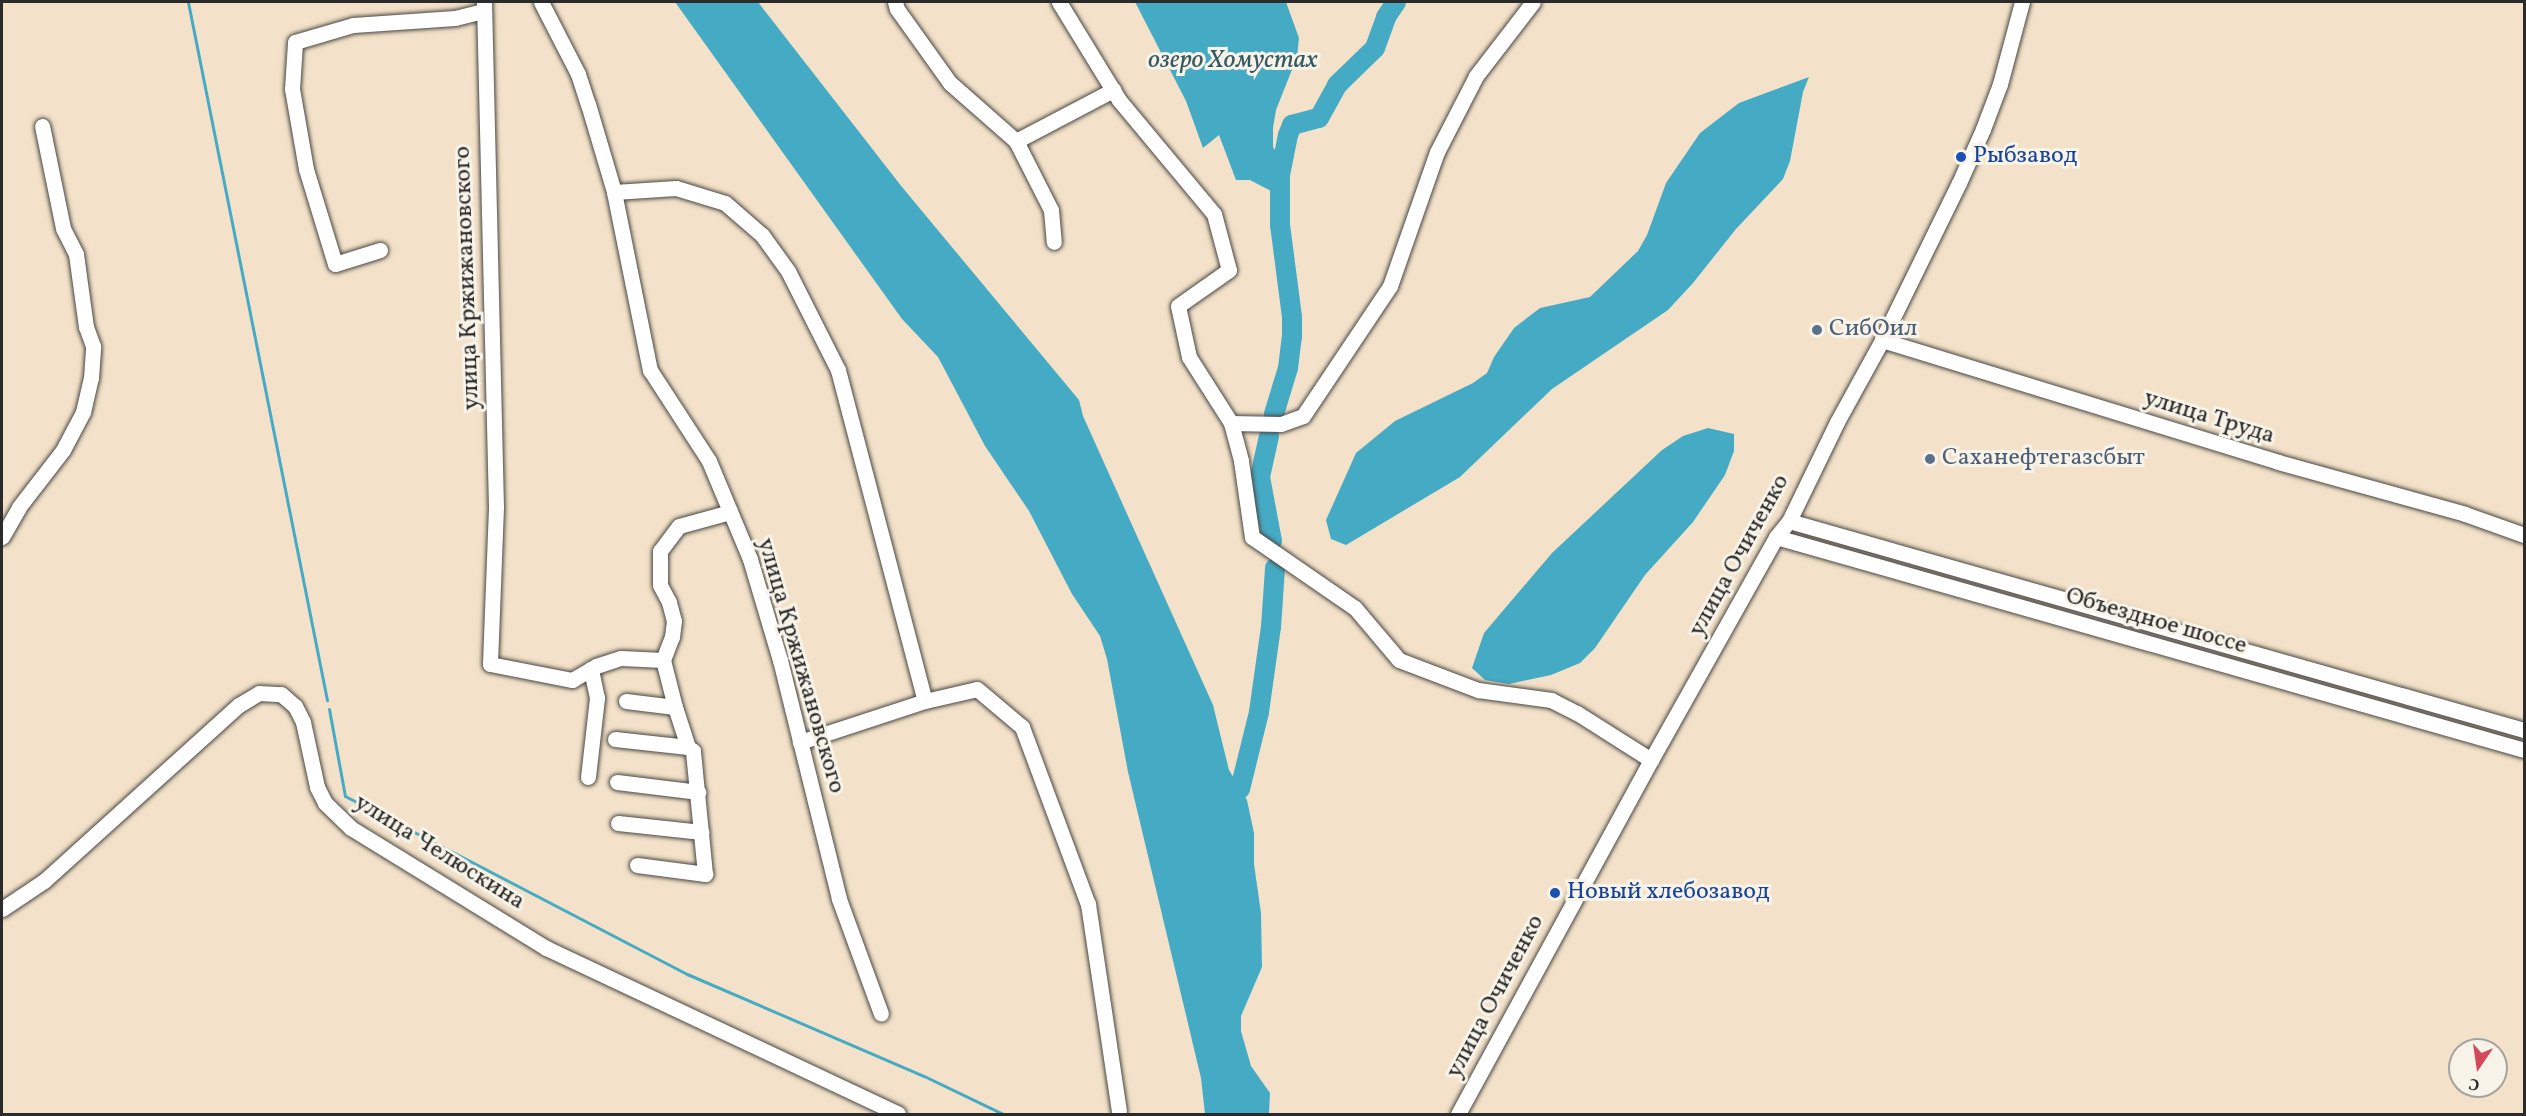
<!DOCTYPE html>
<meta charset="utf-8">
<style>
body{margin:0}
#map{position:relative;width:2526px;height:1116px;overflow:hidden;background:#f3e2c9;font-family:Vollkorn,serif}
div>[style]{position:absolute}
.water>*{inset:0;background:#45abc5}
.stream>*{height:3px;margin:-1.5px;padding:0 1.5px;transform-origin:1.5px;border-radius:1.5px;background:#45abc5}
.river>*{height:20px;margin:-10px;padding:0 10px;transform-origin:10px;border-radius:10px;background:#45abc5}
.roads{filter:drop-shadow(0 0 2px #494643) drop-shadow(0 0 2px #494643)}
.minor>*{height:15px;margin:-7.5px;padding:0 7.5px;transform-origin:7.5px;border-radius:7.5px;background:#fff}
.dots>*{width:16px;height:16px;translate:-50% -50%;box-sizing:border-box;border:3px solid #f7f3e8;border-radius:50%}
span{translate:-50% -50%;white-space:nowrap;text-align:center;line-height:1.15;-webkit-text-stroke:6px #f7f3e8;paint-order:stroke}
.transit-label{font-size:24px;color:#164399}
.left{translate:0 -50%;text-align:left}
.street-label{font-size:24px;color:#2b2b2b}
.service-label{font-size:24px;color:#4e5e75}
.water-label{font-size:26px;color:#345861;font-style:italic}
.frame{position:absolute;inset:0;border:3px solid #2b2b2b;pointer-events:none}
.north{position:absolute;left:2448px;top:1038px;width:60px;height:60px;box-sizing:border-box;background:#f7f3e8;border:2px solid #a5a39c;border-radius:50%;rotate:193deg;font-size:16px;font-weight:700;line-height:24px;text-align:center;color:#2b2b2b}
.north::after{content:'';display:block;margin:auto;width:21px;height:27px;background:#d1495b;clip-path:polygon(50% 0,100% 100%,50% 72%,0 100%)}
</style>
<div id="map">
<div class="water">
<div style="clip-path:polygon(675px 2px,758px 2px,902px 187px,1079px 400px,1083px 416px,1213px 705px,1229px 770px,1247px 800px,1254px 833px,1254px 864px,1261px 913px,1262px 967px,1241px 1016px,1241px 1031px,1251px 1066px,1270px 1093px,1269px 1114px,1205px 1114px,1201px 1078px,1128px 772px,1107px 659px,1100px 636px,1072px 594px,1029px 511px,985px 446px,938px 357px,902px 319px)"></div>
<div style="clip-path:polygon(1135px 2px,1286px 2px,1299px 38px,1297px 57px,1276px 110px,1273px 128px,1273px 147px,1283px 163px,1287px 178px,1279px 195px,1250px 180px,1236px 180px,1219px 135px,1203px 148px,1186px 101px)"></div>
<div style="clip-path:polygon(1809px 77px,1803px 92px,1790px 161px,1783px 179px,1736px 229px,1693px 283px,1668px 310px,1552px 389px,1460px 477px,1346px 545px,1331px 539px,1326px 520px,1356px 453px,1395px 421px,1473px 383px,1487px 373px,1494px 357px,1514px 328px,1540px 308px,1590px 297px,1638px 251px,1647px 235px,1666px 183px,1700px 133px,1739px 103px)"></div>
<div style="clip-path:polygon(1708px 428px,1734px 434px,1734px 451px,1725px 475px,1693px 522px,1645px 575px,1595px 648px,1580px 663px,1551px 675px,1509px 684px,1485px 680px,1472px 668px,1484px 633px,1552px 553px,1662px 450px,1683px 436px)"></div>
</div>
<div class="stream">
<div style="left:188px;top:2px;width:712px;rotate:78.74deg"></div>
<div style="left:329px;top:709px;width:88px;rotate:79.6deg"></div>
<div style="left:345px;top:796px;width:386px;rotate:27.5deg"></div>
<div style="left:687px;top:974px;width:258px;rotate:23.3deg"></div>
<div style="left:924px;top:1076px;width:88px;rotate:25.7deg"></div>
</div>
<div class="river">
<div style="left:1274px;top:414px;width:48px;rotate:-73.1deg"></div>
<div style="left:1288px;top:368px;width:31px;rotate:-83deg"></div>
<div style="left:1292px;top:337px;width:20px;rotate:-90deg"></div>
<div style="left:1292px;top:317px;width:93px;rotate:-97.4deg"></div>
<div style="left:1280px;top:225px;width:50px;rotate:-90deg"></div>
<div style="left:1280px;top:175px;width:41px;rotate:-78.7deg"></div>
<div style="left:1288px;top:135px;width:11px;rotate:-68deg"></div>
<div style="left:1292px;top:125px;width:28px;rotate:-15deg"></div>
<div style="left:1319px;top:118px;width:38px;rotate:-61deg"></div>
<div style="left:1337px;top:85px;width:53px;rotate:-44.2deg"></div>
<div style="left:1375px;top:48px;width:33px;rotate:-70deg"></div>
<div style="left:1386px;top:17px;width:18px;rotate:-56deg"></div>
<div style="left:1269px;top:436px;width:42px;rotate:102.4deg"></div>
<div style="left:1260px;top:477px;width:65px;rotate:79.4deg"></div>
<div style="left:1240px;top:789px;width:79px;rotate:-76.1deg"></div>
<div style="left:1259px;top:712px;width:86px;rotate:-82deg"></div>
<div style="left:1271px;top:627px;width:59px;rotate:-86.1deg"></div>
</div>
<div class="roads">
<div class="minor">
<div style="left:484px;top:2px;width:505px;rotate:88.64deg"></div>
<div style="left:496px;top:507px;width:157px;rotate:92.2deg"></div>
<div style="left:490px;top:664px;width:84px;rotate:11deg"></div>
<div style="left:572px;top:680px;width:28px;rotate:-30deg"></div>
<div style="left:596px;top:666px;width:26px;rotate:-18deg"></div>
<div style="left:621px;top:658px;width:42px;rotate:2.7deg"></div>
<div style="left:663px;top:660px;width:25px;rotate:-69deg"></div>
<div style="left:672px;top:637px;width:16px;rotate:-83deg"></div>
<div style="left:674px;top:621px;width:20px;rotate:-105deg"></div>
<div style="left:669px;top:602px;width:19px;rotate:-118deg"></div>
<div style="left:660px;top:585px;width:34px;rotate:-90deg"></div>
<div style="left:660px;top:551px;width:31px;rotate:-53deg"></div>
<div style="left:679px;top:526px;width:53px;rotate:-15.4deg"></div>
<div style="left:541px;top:2px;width:81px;rotate:62.8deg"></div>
<div style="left:578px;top:74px;width:32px;rotate:72deg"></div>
<div style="left:588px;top:104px;width:92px;rotate:73.5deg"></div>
<div style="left:614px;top:192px;width:182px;rotate:78.6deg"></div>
<div style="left:650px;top:370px;width:108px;rotate:57deg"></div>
<div style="left:709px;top:461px;width:106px;rotate:67.3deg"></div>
<div style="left:750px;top:559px;width:105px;rotate:73.5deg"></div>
<div style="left:780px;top:660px;width:246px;rotate:76.1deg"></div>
<div style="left:839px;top:899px;width:122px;rotate:69.9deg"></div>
<div style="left:895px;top:2px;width:7px;rotate:74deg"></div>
<div style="left:897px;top:9px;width:91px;rotate:54.4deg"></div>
<div style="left:950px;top:83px;width:88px;rotate:41.3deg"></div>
<div style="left:1016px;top:141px;width:77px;rotate:63.1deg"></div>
<div style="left:1051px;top:210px;width:32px;rotate:85deg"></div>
<div style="left:1059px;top:2px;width:115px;rotate:58.5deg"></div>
<div style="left:1119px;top:100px;width:148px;rotate:50.2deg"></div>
<div style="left:1214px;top:214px;width:58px;rotate:75deg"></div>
<div style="left:1229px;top:270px;width:62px;rotate:144.8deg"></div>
<div style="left:1178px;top:306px;width:52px;rotate:77.8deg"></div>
<div style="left:1189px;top:357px;width:78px;rotate:57.5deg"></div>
<div style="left:1231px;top:423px;width:39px;rotate:75deg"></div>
<div style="left:1241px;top:461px;width:77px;rotate:81.8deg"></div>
<div style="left:1252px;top:537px;width:125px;rotate:34.6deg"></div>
<div style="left:1355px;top:608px;width:68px;rotate:49.8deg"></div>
<div style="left:1399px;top:660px;width:85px;rotate:20.8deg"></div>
<div style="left:1478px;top:690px;width:74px;rotate:7.8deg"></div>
<div style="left:1551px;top:700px;width:29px;rotate:27deg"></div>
<div style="left:1577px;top:713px;width:88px;rotate:32.4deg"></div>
<div style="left:1016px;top:141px;width:110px;rotate:-27.7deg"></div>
<div style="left:614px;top:192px;width:62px;rotate:-3.7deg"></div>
<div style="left:676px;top:188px;width:51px;rotate:17deg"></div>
<div style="left:725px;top:203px;width:49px;rotate:40.9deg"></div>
<div style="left:762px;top:235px;width:44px;rotate:54.2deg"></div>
<div style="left:788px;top:271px;width:111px;rotate:63.2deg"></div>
<div style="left:838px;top:370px;width:342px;rotate:75.3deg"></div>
<div style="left:925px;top:701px;width:132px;rotate:161.8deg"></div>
<div style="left:380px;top:250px;width:47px;rotate:162.7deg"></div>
<div style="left:335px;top:264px;width:99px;rotate:-107deg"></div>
<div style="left:306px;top:169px;width:81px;rotate:-99.9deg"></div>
<div style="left:292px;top:89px;width:47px;rotate:-86.3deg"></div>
<div style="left:295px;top:42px;width:60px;rotate:-16.3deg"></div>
<div style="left:353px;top:25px;width:102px;rotate:-3.9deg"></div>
<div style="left:455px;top:18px;width:30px;rotate:-14deg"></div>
<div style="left:1882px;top:340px;width:414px;rotate:17.1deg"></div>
<div style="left:2278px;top:462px;width:194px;rotate:15.5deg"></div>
<div style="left:2465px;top:514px;width:63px;rotate:19.6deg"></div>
<div style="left:1231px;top:423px;width:50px;rotate:1.1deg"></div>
<div style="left:1281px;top:424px;width:23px;rotate:-20deg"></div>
<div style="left:1303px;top:416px;width:156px;rotate:-56.2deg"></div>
<div style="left:1390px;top:286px;width:142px;rotate:-70.7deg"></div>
<div style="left:1437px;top:152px;width:85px;rotate:-62.8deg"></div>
<div style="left:1476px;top:76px;width:93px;rotate:-52.4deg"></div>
<div style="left:1789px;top:521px;width:764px;rotate:15.87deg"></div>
<div style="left:2px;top:537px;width:34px;rotate:-60deg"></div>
<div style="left:19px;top:507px;width:72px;rotate:-52.3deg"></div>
<div style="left:63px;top:450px;width:43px;rotate:-62.2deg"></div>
<div style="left:83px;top:412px;width:35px;rotate:-77deg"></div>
<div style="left:91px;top:378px;width:32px;rotate:-86deg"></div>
<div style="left:93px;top:346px;width:20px;rotate:-110deg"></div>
<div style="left:86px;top:327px;width:74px;rotate:-97.8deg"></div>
<div style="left:76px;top:254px;width:29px;rotate:-117deg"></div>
<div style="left:63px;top:228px;width:104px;rotate:-101.6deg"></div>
<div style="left:1776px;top:537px;width:778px;rotate:15.89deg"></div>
<div style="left:626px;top:701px;width:49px;rotate:7deg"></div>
<div style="left:925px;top:701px;width:53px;rotate:-13deg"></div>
<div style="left:977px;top:689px;width:59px;rotate:40.2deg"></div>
<div style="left:1022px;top:727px;width:189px;rotate:69.6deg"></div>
<div style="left:1088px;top:904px;width:209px;rotate:81.5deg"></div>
<div style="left:615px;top:739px;width:73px;rotate:6.3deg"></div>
<div style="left:588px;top:777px;width:80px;rotate:-83.5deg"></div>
<div style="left:597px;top:698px;width:30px;rotate:-102deg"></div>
<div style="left:617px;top:782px;width:82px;rotate:7deg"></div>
<div style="left:618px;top:823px;width:84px;rotate:6.1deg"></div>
<div style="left:637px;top:865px;width:69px;rotate:7.5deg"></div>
<div style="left:705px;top:874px;width:124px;rotate:-95.6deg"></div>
<div style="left:693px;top:751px;width:6px;rotate:-141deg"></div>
<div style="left:688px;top:747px;width:42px;rotate:-108deg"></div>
<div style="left:675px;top:707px;width:49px;rotate:-104.3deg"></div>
<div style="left:2px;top:909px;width:50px;rotate:-33.7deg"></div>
<div style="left:44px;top:881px;width:263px;rotate:-42.1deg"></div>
<div style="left:239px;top:705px;width:23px;rotate:-31deg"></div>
<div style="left:259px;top:693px;width:22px;rotate:3deg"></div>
<div style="left:281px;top:694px;width:18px;rotate:41deg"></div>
<div style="left:295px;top:706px;width:18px;rotate:63deg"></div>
<div style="left:303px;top:722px;width:66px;rotate:77.8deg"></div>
<div style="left:317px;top:787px;width:18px;rotate:63deg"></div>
<div style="left:325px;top:803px;width:36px;rotate:44deg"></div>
<div style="left:351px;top:828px;width:229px;rotate:31.6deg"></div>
<div style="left:546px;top:948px;width:389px;rotate:25.2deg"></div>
<div style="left:1458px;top:1114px;width:403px;rotate:-61.4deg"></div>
<div style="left:1651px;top:760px;width:256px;rotate:-60.7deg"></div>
<div style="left:1776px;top:537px;width:21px;rotate:-51deg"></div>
<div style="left:1789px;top:521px;width:110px;rotate:-64.1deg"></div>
<div style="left:1837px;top:422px;width:94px;rotate:-61.2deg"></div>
<div style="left:1882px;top:340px;width:175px;rotate:-63.9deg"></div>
<div style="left:1959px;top:183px;width:59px;rotate:-66deg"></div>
<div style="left:1983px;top:129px;width:48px;rotate:-69.3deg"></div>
<div style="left:2000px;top:84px;width:85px;rotate:-75deg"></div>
</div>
</div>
<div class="dots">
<div style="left:1961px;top:157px;background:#1a4fb4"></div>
<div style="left:1817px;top:330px;background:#5c6f8a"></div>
<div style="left:1930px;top:459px;background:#5c6f8a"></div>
<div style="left:1555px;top:893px;background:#1a4fb4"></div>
</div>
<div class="transit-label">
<span class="left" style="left:1973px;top:157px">Рыбзавод</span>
<span class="left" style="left:1567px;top:893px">Новый хлебозавод</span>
</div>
<div class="street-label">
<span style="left:468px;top:278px;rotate:-92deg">улица Кржижановского</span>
<span style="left:2209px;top:418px;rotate:17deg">улица Труда</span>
<span style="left:1740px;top:556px;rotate:-61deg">улица Очиченко</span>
<span style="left:2156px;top:622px;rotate:16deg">Объездное шоссе</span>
<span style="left:800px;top:666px;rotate:74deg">улица Кржижановского</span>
<span style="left:439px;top:853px;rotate:32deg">улица Челюскина</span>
<span style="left:1496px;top:997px;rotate:-62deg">улица Очиченко</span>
</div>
<div class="service-label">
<span class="left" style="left:1829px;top:330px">СибОил</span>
<span class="left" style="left:1942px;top:459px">Саханефтегазсбыт</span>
</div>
<div class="water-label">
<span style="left:1233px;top:61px">озеро Хомустах</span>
</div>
<div class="frame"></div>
<div class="north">С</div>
</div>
